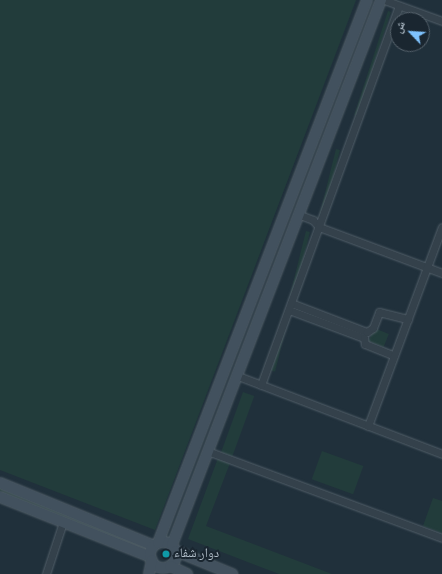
<!DOCTYPE html>
<meta charset="utf-8">
<style>
body{margin:0}
#map{position:relative;width:442px;height:574px;overflow:hidden;background:#20303b;font-family:Overpass,"Noto Naskh Arabic",sans-serif}
div>[style]{position:absolute}
.green>*{inset:0;background:#223c3b;transform-origin:0 0}
.roads{filter:drop-shadow(0 0 1px #525f69) drop-shadow(0 0 1px #525f69)}
.street>*{height:7px;margin:-3.5px;padding:0 3.5px;transform-origin:3.5px;border-radius:3.5px;background:#34414b}
.secondary>*{height:10px;margin:-5px;padding:0 5px;transform-origin:5px;border-radius:5px;background:#42515e}
.secondary>.ring{margin:-5px;padding:0;box-sizing:content-box;background:none;border:10px solid #42515e;border-radius:50%}
.dots>*{width:11px;height:11px;translate:-50% -50%;box-sizing:border-box;border:2px solid #1a2630;border-radius:50%}
span{translate:-50% -50%;white-space:nowrap;text-align:center;line-height:1.15;-webkit-text-stroke:4px #1a2630;paint-order:stroke}
.poi-label{font-size:13px;color:#afbcc7}
.left{translate:0 -50%;text-align:left}
.north{position:absolute;left:390px;top:12px;width:40px;height:40px;box-sizing:border-box;background:#1a2630;border:1px solid #56626c;border-radius:50%;rotate:295deg;font-size:11px;font-weight:700;line-height:16px;text-align:center;color:#afbcc7}
.north::after{content:'';display:block;margin:auto;width:14px;height:18px;background:#7ec2fd;clip-path:polygon(50% 0,100% 100%,50% 72%,0 100%)}
</style>
<div id="map">
<div class="green">
<div style="clip-path:polygon(0 0,356px 0,155px 530px,0 470px)"></div>
<div style="left:388px;top:11px;width:3px;height:109px;rotate:18deg"></div>
<div style="left:336px;top:149px;width:4px;height:72px;rotate:14deg"></div>
<div style="left:306px;top:231px;width:4px;height:144px;rotate:14deg"></div>
<div style="left:374px;top:328px;width:16px;height:14px;rotate:22deg"></div>
<div style="left:243px;top:392px;width:12px;height:64px;rotate:20deg"></div>
<div style="left:322px;top:451px;width:44px;height:30px;rotate:20deg"></div>
<div style="clip-path:polygon(218px 458px,230px 463px,206px 526px,332px 574px,279px 574px,188px 539px)"></div>
<div style="clip-path:polygon(0 487px,145px 544px,143px 549px,0 494px)"></div>
<div style="clip-path:polygon(433px 498px,442px 501px,442px 533px,423px 526px)"></div>
</div>
<div class="roads">
<div class="street">
<div style="left:384px;top:0;width:62px;rotate:19.9deg"></div>
<div style="left:300px;top:215px;width:14px;rotate:21deg"></div>
<div style="left:313px;top:220px;width:9px;rotate:49deg"></div>
<div style="left:319px;top:227px;width:131px;rotate:20.5deg"></div>
<div style="left:291px;top:303px;width:81px;rotate:20.9deg"></div>
<div style="left:367px;top:332px;width:7px;rotate:-34deg"></div>
<div style="left:373px;top:328px;width:17px;rotate:-69deg"></div>
<div style="left:379px;top:312px;width:30px;rotate:14deg"></div>
<div style="left:289px;top:310px;width:80px;rotate:20.5deg"></div>
<div style="left:364px;top:338px;width:6px;rotate:81deg"></div>
<div style="left:365px;top:344px;width:31px;rotate:22deg"></div>
<div style="left:238px;top:376px;width:218px;rotate:20.9deg"></div>
<div style="left:261px;top:385px;width:403px;rotate:-70deg"></div>
<div style="left:368px;top:426px;width:212px;rotate:-69.6deg"></div>
<div style="left:210px;top:452px;width:247px;rotate:20.3deg"></div>
<div style="left:46px;top:574px;width:55px;rotate:-71.9deg"></div>
</div>
<div class="secondary">
<div style="left:0;top:483px;width:166px;rotate:22.2deg"></div>
<div style="left:0;top:497px;width:162px;rotate:21.7deg"></div>
<div class="ring" style="left:150px;top:542px;width:16px;height:16px"></div>
<div style="left:158px;top:543px;width:582px;rotate:-68.95deg"></div>
<div style="left:172px;top:545px;width:584px;rotate:-69.02deg"></div>
<div style="left:176px;top:551px;width:61px;rotate:22.3deg"></div>
<div style="left:170px;top:566px;width:19px;rotate:25deg"></div>
<div style="left:149px;top:574px;width:14px;rotate:-78deg"></div>
</div>
</div>
<div class="dots">
<div style="left:166px;top:554px;background:#0f9aa8"></div>
</div>
<div class="poi-label">
<span class="left" style="left:174px;top:554px">دوار شفاء</span>
</div>
<div class="north">ش</div>
</div>
